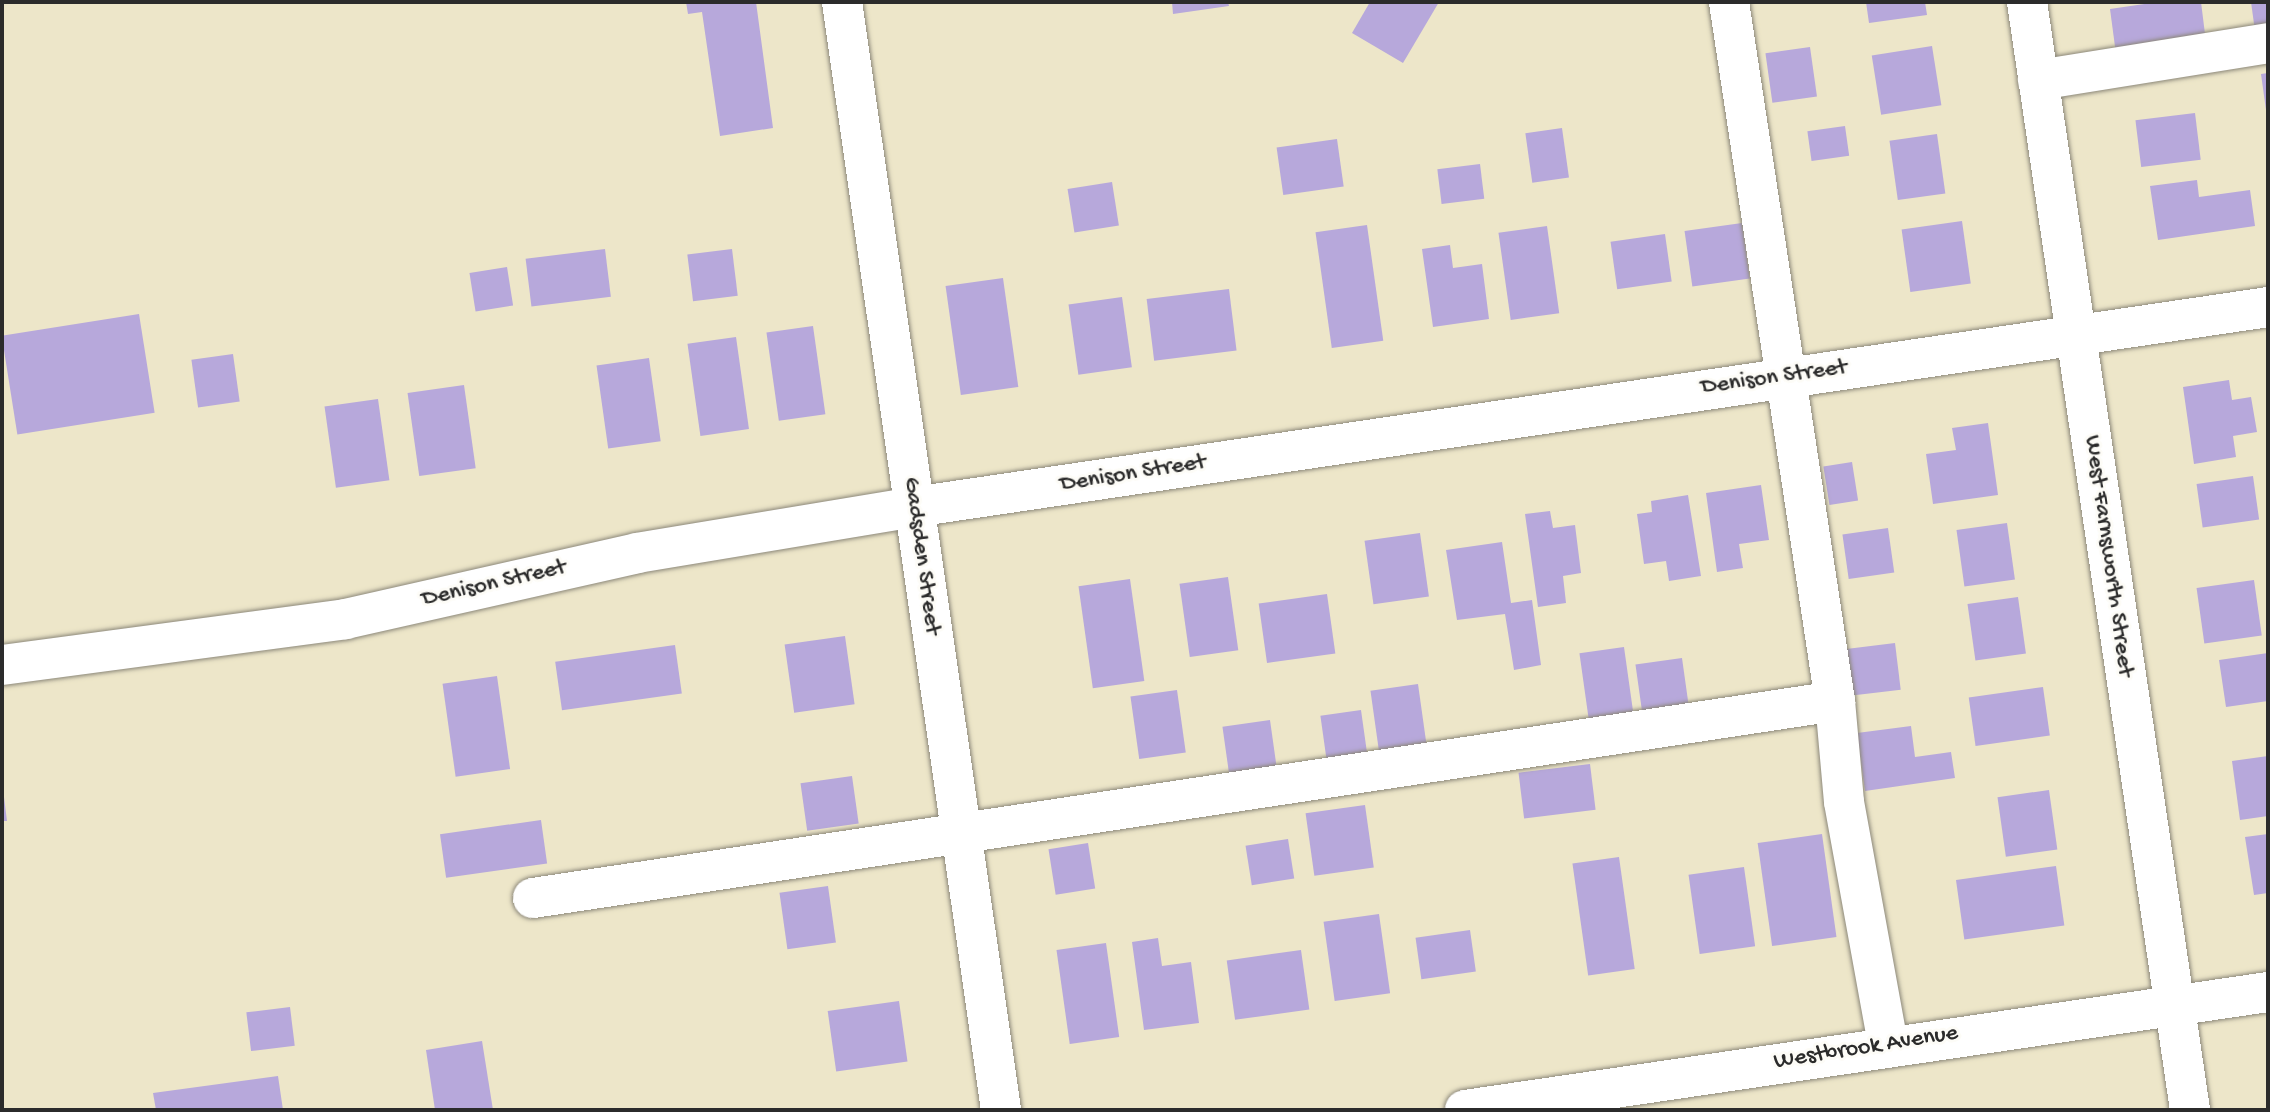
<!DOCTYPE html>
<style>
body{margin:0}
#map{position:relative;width:2270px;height:1112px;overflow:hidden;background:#ede6c9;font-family:"Gochi Hand",sans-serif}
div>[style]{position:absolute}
.building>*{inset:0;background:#b7a8db;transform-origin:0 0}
.roads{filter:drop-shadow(0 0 2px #8c887a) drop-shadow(0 0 2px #8c887a)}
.minor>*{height:40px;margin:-20px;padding:0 20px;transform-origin:20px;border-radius:20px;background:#fff}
span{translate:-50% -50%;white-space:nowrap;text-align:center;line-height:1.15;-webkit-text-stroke:6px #fdfcf7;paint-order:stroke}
.street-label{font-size:24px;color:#2b2b2b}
.frame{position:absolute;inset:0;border:4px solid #2b2b2b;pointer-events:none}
</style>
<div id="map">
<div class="building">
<div style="clip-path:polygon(686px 2px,756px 2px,773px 128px,720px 136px,702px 12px,688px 14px)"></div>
<div style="clip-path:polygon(1172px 2px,1228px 2px,1229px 6px,1173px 14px)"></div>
<div style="clip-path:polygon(1370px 2px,1439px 2px,1403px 63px,1352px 33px)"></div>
<div style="clip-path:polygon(1866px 2px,1925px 2px,1927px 15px,1869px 23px)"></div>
<div style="clip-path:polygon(2158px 2px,2201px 2px,2206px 42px,2116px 54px,2110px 9px)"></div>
<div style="clip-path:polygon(2251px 2px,2268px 2px,2268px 29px,2255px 31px)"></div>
<div style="left:1932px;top:46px;width:60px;height:61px;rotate:81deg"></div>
<div style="left:1810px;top:47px;width:50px;height:45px;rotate:82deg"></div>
<div style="clip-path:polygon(2268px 73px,2268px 110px,2266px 110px,2261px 74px)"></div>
<div style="left:2195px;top:113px;width:47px;height:60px;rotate:83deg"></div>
<div style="left:1845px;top:126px;width:30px;height:38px;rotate:82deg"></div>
<div style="left:1562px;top:128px;width:50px;height:37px;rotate:82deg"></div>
<div style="left:1937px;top:134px;width:60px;height:48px;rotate:82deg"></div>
<div style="left:1337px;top:139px;width:48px;height:61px;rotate:82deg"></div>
<div style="left:1480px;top:164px;width:35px;height:43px;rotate:83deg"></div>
<div style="clip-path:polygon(2197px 180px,2199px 197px,2250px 190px,2255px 226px,2158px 240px,2150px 186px)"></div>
<div style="left:1112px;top:182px;width:44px;height:45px;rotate:81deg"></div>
<div style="left:1962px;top:221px;width:63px;height:61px;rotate:82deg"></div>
<div style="left:1742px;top:223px;width:56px;height:58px;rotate:82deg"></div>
<div style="left:1367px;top:225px;width:117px;height:52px;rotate:82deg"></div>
<div style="left:1547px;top:226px;width:88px;height:49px;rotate:82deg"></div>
<div style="left:1665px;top:234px;width:48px;height:55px;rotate:82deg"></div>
<div style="clip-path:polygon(1450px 245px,1453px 268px,1482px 264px,1489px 319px,1433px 327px,1422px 249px)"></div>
<div style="left:605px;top:249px;width:48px;height:80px;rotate:83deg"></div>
<div style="left:732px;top:249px;width:47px;height:45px;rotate:83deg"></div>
<div style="left:507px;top:267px;width:39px;height:38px;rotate:81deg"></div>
<div style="left:1003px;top:278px;width:110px;height:58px;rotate:82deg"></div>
<div style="left:1229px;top:289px;width:62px;height:83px;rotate:83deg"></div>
<div style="left:1122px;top:297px;width:71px;height:54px;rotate:82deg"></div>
<div style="left:139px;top:314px;width:100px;height:139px;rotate:81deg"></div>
<div style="left:813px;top:326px;width:89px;height:47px;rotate:82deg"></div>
<div style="left:736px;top:337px;width:93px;height:49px;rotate:82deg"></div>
<div style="left:233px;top:354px;width:48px;height:42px;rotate:82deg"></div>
<div style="left:649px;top:358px;width:84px;height:53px;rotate:82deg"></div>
<div style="clip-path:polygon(2229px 380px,2232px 400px,2251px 397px,2257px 432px,2233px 436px,2236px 457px,2194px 464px,2183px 387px)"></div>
<div style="left:464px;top:385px;width:84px;height:57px;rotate:82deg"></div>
<div style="left:378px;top:399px;width:82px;height:54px;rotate:82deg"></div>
<div style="clip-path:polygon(1988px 423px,1998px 495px,1933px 504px,1926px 454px,1956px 450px,1952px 428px)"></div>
<div style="left:1852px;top:462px;width:39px;height:29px;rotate:81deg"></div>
<div style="left:2253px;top:476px;width:44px;height:57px;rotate:82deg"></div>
<div style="clip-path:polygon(1761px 485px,1769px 540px,1739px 544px,1743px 568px,1717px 572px,1706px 493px)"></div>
<div style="clip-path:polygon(1688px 495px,1701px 576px,1669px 581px,1666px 561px,1644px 564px,1637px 514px,1652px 512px,1651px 501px)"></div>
<div style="clip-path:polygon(1550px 511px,1553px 528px,1575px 525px,1581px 573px,1563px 576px,1566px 603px,1538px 607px,1525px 514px)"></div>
<div style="left:2007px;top:523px;width:57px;height:51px;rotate:82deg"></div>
<div style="left:1888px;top:528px;width:45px;height:46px;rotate:82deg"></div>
<div style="left:1420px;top:533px;width:64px;height:56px;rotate:82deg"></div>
<div style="clip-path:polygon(1502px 542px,1511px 603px,1532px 600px,1541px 665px,1514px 670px,1505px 614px,1457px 620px,1446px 550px)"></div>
<div style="left:1228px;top:577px;width:74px;height:49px;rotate:82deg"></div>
<div style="left:1130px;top:579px;width:103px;height:52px;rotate:82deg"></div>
<div style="left:2254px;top:580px;width:56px;height:58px;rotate:82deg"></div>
<div style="left:1327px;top:594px;width:60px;height:69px;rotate:82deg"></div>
<div style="left:2018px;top:597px;width:57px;height:51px;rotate:82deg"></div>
<div style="left:845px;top:636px;width:69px;height:61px;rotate:82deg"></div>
<div style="left:1895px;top:643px;width:47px;height:49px;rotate:83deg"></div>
<div style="left:675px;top:645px;width:49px;height:121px;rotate:82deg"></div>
<div style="left:1624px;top:647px;width:71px;height:45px;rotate:82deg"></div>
<div style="clip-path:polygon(2268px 653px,2268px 701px,2226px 707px,2219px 660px)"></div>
<div style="left:1682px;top:658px;width:49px;height:47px;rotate:82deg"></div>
<div style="left:497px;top:676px;width:94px;height:55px;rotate:82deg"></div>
<div style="left:1418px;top:684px;width:60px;height:48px;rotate:82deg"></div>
<div style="left:2043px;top:687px;width:49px;height:75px;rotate:82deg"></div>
<div style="left:1177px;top:690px;width:63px;height:47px;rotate:82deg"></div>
<div style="left:1361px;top:710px;width:49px;height:41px;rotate:82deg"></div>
<div style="left:1270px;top:720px;width:48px;height:48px;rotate:82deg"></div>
<div style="clip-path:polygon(1911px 726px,1915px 757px,1951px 752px,1955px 778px,1865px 791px,1857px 733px)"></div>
<div style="clip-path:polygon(2268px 756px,2268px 816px,2240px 820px,2232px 761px)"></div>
<div style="left:1590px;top:764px;width:46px;height:72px;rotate:83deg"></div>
<div style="left:852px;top:776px;width:48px;height:52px;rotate:82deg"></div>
<div style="left:2049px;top:790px;width:60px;height:52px;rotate:82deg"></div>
<div style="clip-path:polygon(4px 797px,7px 821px,2px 821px,2px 798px)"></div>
<div style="left:1365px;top:805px;width:63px;height:60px;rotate:82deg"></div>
<div style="left:541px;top:820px;width:44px;height:102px;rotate:82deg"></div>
<div style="left:1822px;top:834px;width:104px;height:65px;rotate:82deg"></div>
<div style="clip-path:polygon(2268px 834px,2268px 893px,2254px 895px,2245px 837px)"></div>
<div style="left:1288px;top:839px;width:40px;height:43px;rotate:81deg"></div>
<div style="left:1088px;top:843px;width:46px;height:40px;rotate:81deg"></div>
<div style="left:1619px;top:857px;width:113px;height:47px;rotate:82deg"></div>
<div style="left:2056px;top:866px;width:60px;height:101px;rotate:82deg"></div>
<div style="left:1744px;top:867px;width:80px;height:56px;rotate:82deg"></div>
<div style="left:828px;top:886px;width:57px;height:49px;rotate:82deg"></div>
<div style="left:1379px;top:914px;width:80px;height:56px;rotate:82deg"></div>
<div style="left:1470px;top:930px;width:42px;height:55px;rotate:82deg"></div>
<div style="clip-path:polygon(1158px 938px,1162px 966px,1191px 962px,1199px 1023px,1144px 1030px,1132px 942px)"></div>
<div style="left:1106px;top:943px;width:95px;height:50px;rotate:82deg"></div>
<div style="left:1301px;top:950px;width:60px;height:75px;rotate:82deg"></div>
<div style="left:899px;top:1001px;width:61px;height:72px;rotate:82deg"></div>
<div style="left:290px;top:1007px;width:39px;height:44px;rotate:83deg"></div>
<div style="clip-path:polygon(482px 1041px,493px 1110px,435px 1110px,426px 1050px)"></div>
<div style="clip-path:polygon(278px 1076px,283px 1110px,156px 1110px,153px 1093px)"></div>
</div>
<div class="roads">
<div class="minor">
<div style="left:842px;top:2px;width:1119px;rotate:81.83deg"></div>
<div style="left:1729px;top:2px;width:707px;rotate:81.38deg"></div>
<div style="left:1835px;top:701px;width:101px;rotate:84.9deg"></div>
<div style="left:1844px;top:802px;width:247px;rotate:79.7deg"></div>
<div style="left:2027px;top:2px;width:1120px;rotate:81.63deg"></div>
<div style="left:2038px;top:80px;width:233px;rotate:-9.1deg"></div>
<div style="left:2px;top:665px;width:346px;rotate:-7.6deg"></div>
<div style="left:345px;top:619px;width:299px;rotate:-12.7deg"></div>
<div style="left:637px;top:553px;width:281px;rotate:-9.4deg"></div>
<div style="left:914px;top:507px;width:1369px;rotate:-8.4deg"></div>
<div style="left:533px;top:898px;width:1317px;rotate:-8.6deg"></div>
<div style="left:1465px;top:1110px;width:812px;rotate:-8.36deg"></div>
</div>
</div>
<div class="street-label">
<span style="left:1774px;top:378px;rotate:-8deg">Denison Street</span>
<span style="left:1133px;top:474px;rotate:-9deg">Denison Street</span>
<span style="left:921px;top:556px;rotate:82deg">Gadsden Street</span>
<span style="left:2108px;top:556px;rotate:82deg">West Farnsworth Street</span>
<span style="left:494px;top:584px;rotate:-13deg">Denison Street</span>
<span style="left:1866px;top:1048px;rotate:-9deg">Westbrook Avenue</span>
</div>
<div class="frame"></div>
</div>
